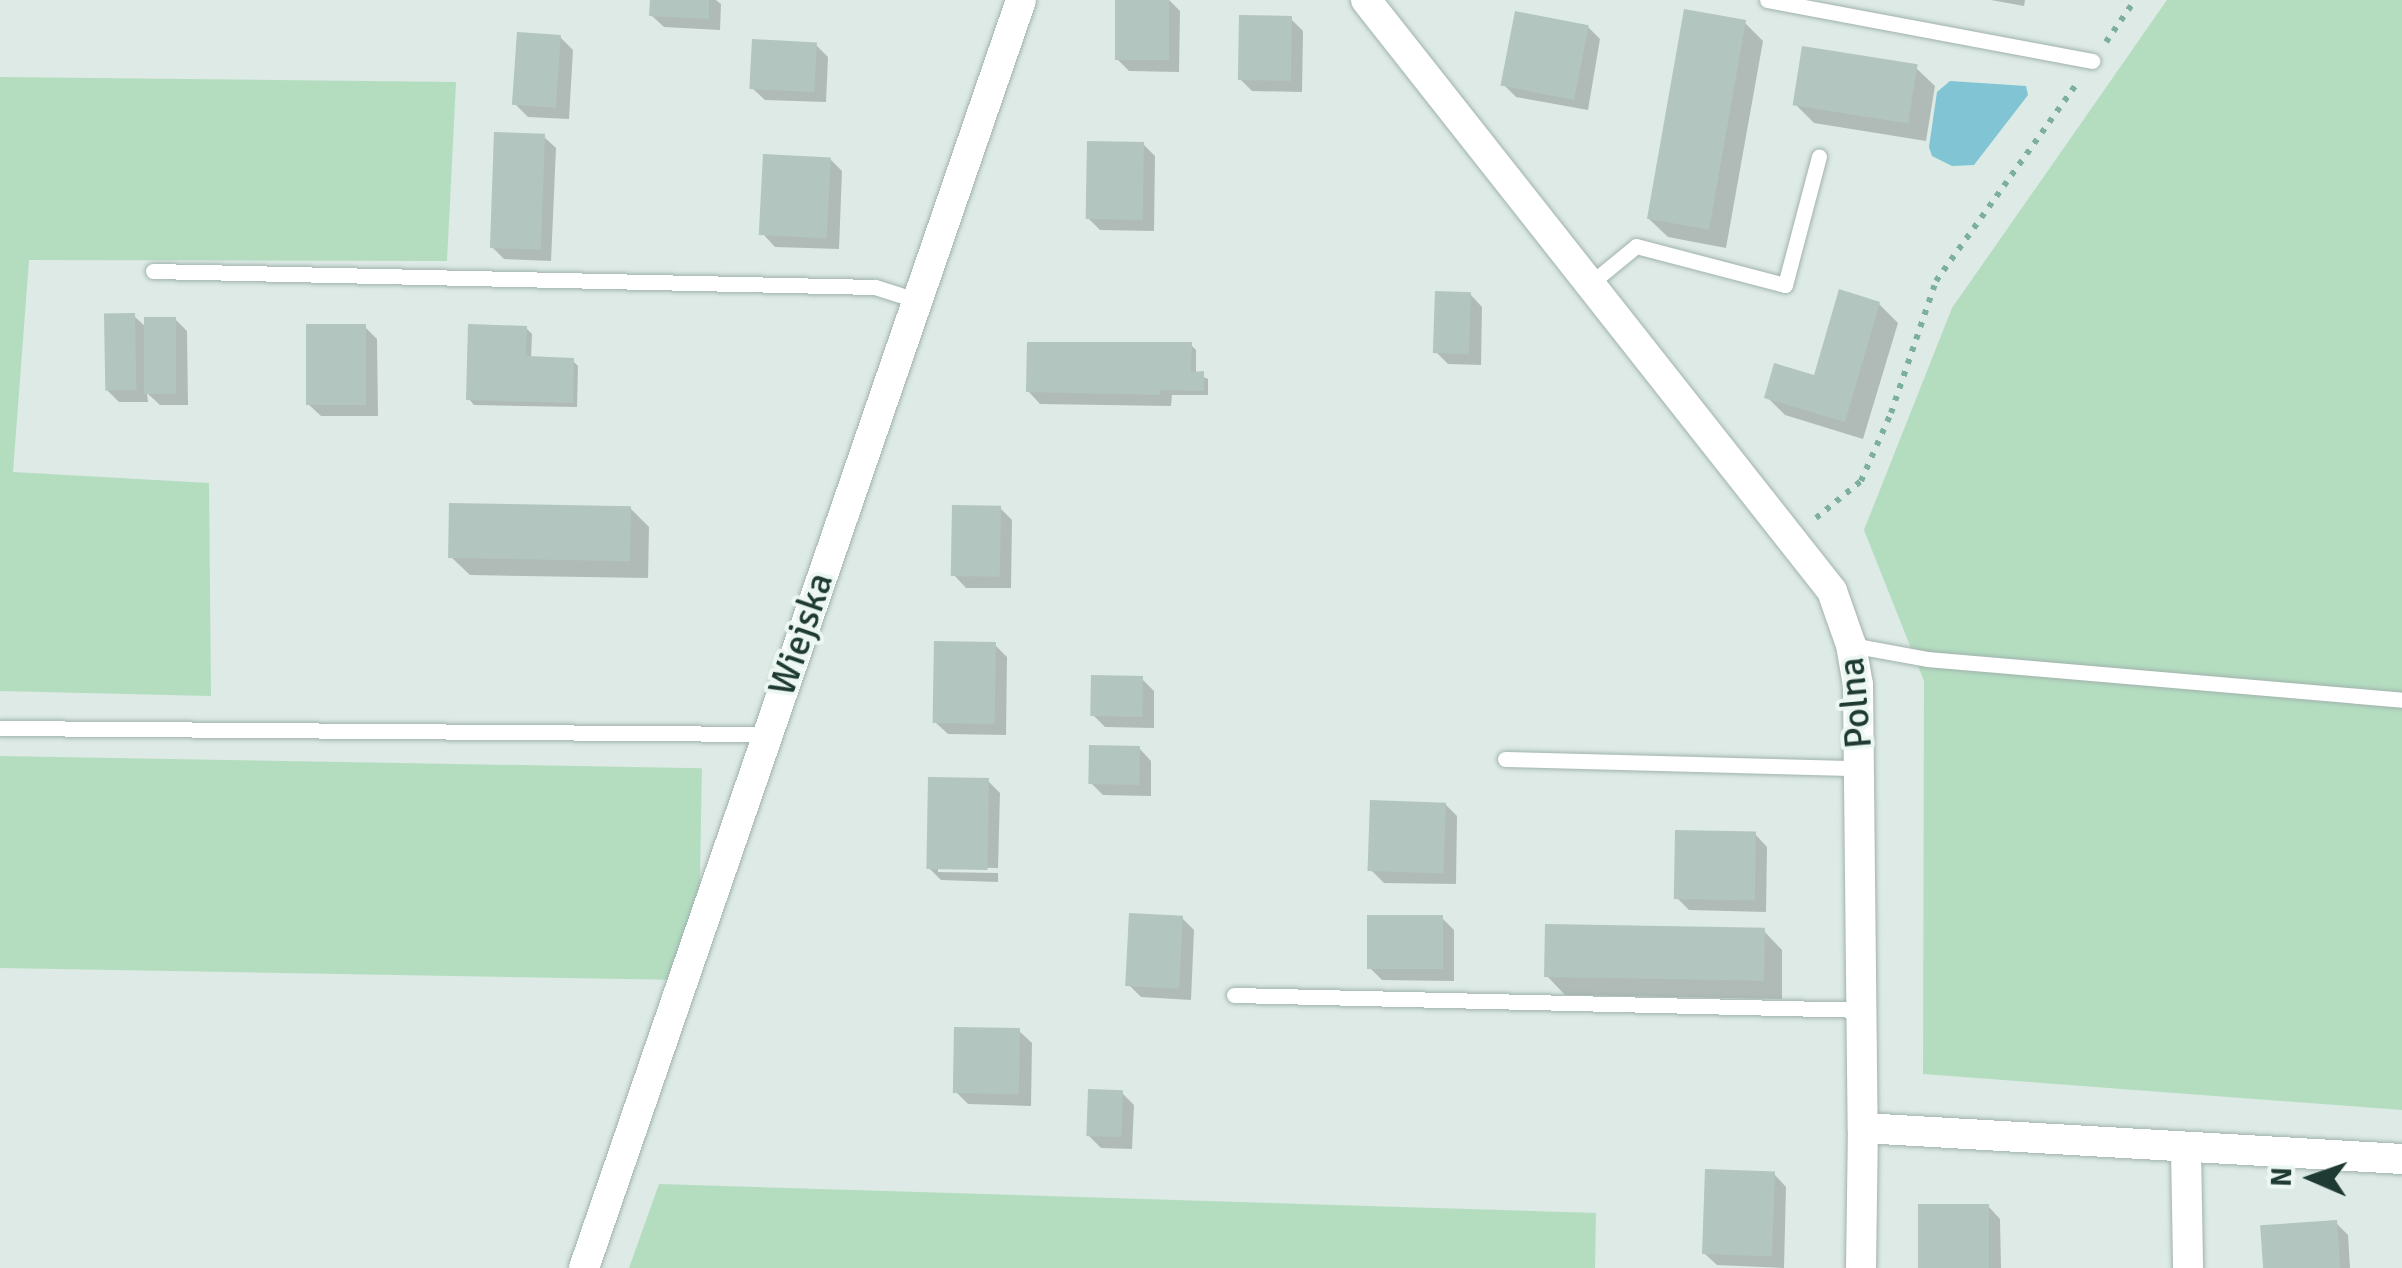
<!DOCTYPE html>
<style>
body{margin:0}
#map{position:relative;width:2402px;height:1268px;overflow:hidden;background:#ddeae5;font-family:Signika,sans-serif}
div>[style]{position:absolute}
.green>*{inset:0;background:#b4ddc0;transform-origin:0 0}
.water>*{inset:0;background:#81c4d3}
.shadow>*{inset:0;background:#0003}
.building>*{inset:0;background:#b2c5be;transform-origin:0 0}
.path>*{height:6px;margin-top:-3px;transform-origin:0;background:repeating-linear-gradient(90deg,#7cafa0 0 5px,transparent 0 13px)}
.roads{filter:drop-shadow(0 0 2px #a0b2ac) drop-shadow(0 0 2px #a0b2ac)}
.service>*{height:15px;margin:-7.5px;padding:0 7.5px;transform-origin:7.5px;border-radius:7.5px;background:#fff}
.minor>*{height:30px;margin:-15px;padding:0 15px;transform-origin:15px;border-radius:15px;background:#fff}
span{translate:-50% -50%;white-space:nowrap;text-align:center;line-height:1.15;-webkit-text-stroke:8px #edf7f2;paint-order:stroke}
.street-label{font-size:38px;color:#1e3a33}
.north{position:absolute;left:2262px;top:1128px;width:100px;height:100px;-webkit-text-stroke:8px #edf7f2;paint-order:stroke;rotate:272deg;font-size:28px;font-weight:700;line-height:40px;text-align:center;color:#1e3a33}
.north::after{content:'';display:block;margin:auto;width:35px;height:45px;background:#1e3a33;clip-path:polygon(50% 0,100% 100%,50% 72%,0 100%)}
</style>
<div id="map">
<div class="green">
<div style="clip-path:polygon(2167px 0,2402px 0,2402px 1110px,1923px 1074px,1924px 681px,1864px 530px,1952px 308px)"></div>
<div style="clip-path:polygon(0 77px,456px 82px,447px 261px,29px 260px,13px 472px,209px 483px,211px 696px,0 691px)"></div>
<div style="left:0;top:756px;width:702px;height:212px;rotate:1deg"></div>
<div style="clip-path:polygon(659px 1184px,1596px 1213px,1595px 1268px,629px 1268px)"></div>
</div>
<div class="water">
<div style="clip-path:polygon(1950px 81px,2026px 86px,2028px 95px,1974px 165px,1952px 166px,1932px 156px,1929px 147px,1937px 92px)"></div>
</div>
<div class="shadow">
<div style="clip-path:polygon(652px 0,716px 0,721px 4px,720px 30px,664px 27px,651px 15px)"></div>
<div style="clip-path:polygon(1118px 0,1169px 0,1180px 11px,1179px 72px,1129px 71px,1117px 59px)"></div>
<div style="clip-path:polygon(1991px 0,2025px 0,2024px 6px)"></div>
<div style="clip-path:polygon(1291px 19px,1303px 31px,1302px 92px,1252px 91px,1240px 79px)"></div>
<div style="clip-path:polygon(1745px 23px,1763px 41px,1726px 248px,1668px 237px,1649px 219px)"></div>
<div style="clip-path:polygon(1588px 27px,1600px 39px,1588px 110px,1516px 97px,1504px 85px)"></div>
<div style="clip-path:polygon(560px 37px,573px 50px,569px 119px,528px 117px,516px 105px)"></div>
<div style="clip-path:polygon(816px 45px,828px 57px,826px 102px,765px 100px,752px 88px)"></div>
<div style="clip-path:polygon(1916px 68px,1935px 86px,1926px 141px,1814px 123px,1795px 104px)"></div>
<div style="clip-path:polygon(543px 136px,556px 148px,551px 261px,504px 259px,492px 247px)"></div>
<div style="clip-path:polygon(1143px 144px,1155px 156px,1154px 231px,1100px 230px,1088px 218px)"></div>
<div style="clip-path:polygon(830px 159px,842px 171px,839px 249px,775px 247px,763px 234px)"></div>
<div style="clip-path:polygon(1470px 294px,1482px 307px,1481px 365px,1448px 364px,1436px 352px)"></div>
<div style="clip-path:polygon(1879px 304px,1898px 323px,1863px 439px,1785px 415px,1767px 397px,1816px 378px)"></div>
<div style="clip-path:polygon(134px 316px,147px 328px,175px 319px,187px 331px,188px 405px,160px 405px,147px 393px,148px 402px,119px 402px,107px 390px)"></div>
<div style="clip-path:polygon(365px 327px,377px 339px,378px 416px,321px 416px,308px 404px)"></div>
<div style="clip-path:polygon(526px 328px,532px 334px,531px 359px,572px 360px,578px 366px,577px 407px,474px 405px,469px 399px)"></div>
<div style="clip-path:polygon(1191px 345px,1196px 350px,1196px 374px,1208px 379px,1208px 395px,1172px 395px,1171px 406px,1040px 404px,1028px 391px)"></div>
<div style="clip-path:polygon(630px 508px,649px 527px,648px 578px,470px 575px,451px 557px)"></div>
<div style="clip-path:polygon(1000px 508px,1012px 520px,1011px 588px,966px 588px,954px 575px)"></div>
<div style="clip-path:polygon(995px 645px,1007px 657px,1006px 735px,948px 734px,935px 722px)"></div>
<div style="clip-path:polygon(1142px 679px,1154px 691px,1154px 728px,1105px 727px,1093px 715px)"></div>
<div style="clip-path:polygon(1139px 748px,1151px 761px,1151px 796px,1103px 795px,1091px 783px)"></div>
<div style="clip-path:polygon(988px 781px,1000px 793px,998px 868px,938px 867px,938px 872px,998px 873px,998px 882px,941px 880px,929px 868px)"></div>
<div style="clip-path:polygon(1445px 804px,1457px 816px,1456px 884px,1384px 883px,1371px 870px)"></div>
<div style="clip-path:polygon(1755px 834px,1767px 847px,1766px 912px,1689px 910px,1677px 898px)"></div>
<div style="clip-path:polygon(1182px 918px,1194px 930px,1191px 1000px,1141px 997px,1129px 985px)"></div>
<div style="clip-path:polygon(1442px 918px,1454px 930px,1454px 981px,1382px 980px,1370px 968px)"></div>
<div style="clip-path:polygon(1764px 931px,1782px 950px,1782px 999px,1565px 995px,1547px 976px)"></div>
<div style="clip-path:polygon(1019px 1031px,1032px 1043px,1031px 1106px,968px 1104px,956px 1092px)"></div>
<div style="clip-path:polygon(1122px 1093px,1134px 1105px,1132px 1149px,1101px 1148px,1088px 1135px)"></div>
<div style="clip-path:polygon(1774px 1174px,1786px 1187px,1784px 1268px,1717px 1265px,1704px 1253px)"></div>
<div style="clip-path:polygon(1988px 1206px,2000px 1219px,2001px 1268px,1922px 1268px)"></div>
<div style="clip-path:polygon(2336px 1223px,2348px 1235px,2350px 1268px,2265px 1268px)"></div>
</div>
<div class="building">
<div style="clip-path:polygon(650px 0,709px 0,709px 19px,649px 16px)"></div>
<div style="left:1115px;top:0;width:54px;height:60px"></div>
<div style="left:1684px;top:9px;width:63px;height:213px;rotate:10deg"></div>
<div style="left:1515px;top:11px;width:75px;height:76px;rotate:11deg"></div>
<div style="left:1239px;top:15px;width:53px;height:65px;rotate:1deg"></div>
<div style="left:517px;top:32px;width:44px;height:73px;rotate:4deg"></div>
<div style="left:752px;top:39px;width:65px;height:50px;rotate:3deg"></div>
<div style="left:1802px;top:46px;width:117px;height:60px;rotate:9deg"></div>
<div style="left:494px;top:132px;width:51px;height:116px;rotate:2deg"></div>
<div style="left:1087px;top:141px;width:57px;height:78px;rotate:1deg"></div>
<div style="left:763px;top:154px;width:68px;height:81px;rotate:3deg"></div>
<div style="clip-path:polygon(1839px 289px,1880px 302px,1845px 422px,1764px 398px,1774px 363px,1814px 375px)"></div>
<div style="left:1435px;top:291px;width:36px;height:62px;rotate:2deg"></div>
<div style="left:135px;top:313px;width:77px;height:31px;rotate:89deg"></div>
<div style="left:144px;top:317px;width:32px;height:77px"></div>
<div style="left:366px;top:324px;width:81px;height:60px;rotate:90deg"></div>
<div style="clip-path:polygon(468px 324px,527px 326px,526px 356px,574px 358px,573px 403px,466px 400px)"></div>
<div style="clip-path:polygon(1027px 342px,1192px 342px,1191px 372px,1204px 371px,1204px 391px,1160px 390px,1160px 395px,1026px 392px)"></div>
<div style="left:449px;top:503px;width:182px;height:55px;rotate:1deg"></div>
<div style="left:952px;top:505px;width:49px;height:71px;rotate:1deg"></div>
<div style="left:934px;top:641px;width:62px;height:82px;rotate:1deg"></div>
<div style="left:1091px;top:675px;width:52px;height:41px;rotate:1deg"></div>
<div style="left:1089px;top:745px;width:51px;height:39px;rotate:1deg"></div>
<div style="left:928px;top:777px;width:61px;height:92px;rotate:1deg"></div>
<div style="left:1370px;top:800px;width:76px;height:71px;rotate:2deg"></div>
<div style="left:1675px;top:830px;width:81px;height:69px;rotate:1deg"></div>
<div style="left:1129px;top:913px;width:54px;height:73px;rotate:3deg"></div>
<div style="left:1367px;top:915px;width:76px;height:54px"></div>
<div style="left:1545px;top:924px;width:220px;height:53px;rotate:1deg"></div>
<div style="left:954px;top:1027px;width:66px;height:66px;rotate:1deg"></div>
<div style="left:1088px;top:1089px;width:35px;height:47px;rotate:2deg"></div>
<div style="left:1705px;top:1169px;width:70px;height:85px;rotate:2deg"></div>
<div style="left:1918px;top:1204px;width:71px;height:64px"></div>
<div style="left:2337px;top:1220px;width:48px;height:77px;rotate:86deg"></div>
</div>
<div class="path">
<div style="left:2106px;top:42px;width:51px;rotate:-55.4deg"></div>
<div style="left:1816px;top:518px;width:58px;rotate:-39.4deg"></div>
<div style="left:1861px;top:481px;width:74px;rotate:-66.2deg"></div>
<div style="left:1891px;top:413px;width:139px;rotate:-71.2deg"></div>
<div style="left:1936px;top:281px;width:241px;rotate:-54.5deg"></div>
</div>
<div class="roads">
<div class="service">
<div style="left:1767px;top:0;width:331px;rotate:10.6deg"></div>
<div style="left:153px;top:271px;width:722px;rotate:1.27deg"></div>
<div style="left:875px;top:287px;width:43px;rotate:17.6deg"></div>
<div style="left:1591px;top:283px;width:58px;rotate:-39.4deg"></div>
<div style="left:1636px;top:246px;width:154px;rotate:14.7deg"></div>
<div style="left:1785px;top:285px;width:133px;rotate:-75.2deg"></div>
<div style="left:1851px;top:645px;width:77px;rotate:10.4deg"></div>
<div style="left:1927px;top:659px;width:477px;rotate:4.9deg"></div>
<div style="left:0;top:728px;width:767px;rotate:0.45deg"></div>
<div style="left:1505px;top:759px;width:355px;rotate:1.5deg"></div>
<div style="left:1234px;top:995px;width:630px;rotate:1.36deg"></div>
</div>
<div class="minor">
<div style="left:1366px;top:0;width:753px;rotate:51.74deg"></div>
<div style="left:1832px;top:591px;width:57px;rotate:70.6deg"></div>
<div style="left:1851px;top:645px;width:41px;rotate:80.1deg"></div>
<div style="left:1858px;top:685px;width:443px;rotate:89.4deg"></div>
<div style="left:1863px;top:1128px;width:540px;rotate:3.29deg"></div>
<div style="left:2186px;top:1149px;width:119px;rotate:89deg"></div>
<div style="left:584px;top:1268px;width:1341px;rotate:-70.98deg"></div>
<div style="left:1861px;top:1268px;width:140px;rotate:-89.2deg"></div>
</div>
</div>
<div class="street-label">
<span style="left:801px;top:634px;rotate:-71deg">Wiejska</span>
<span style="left:1855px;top:703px;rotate:-95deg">Polna</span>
</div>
<div class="north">N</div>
</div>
